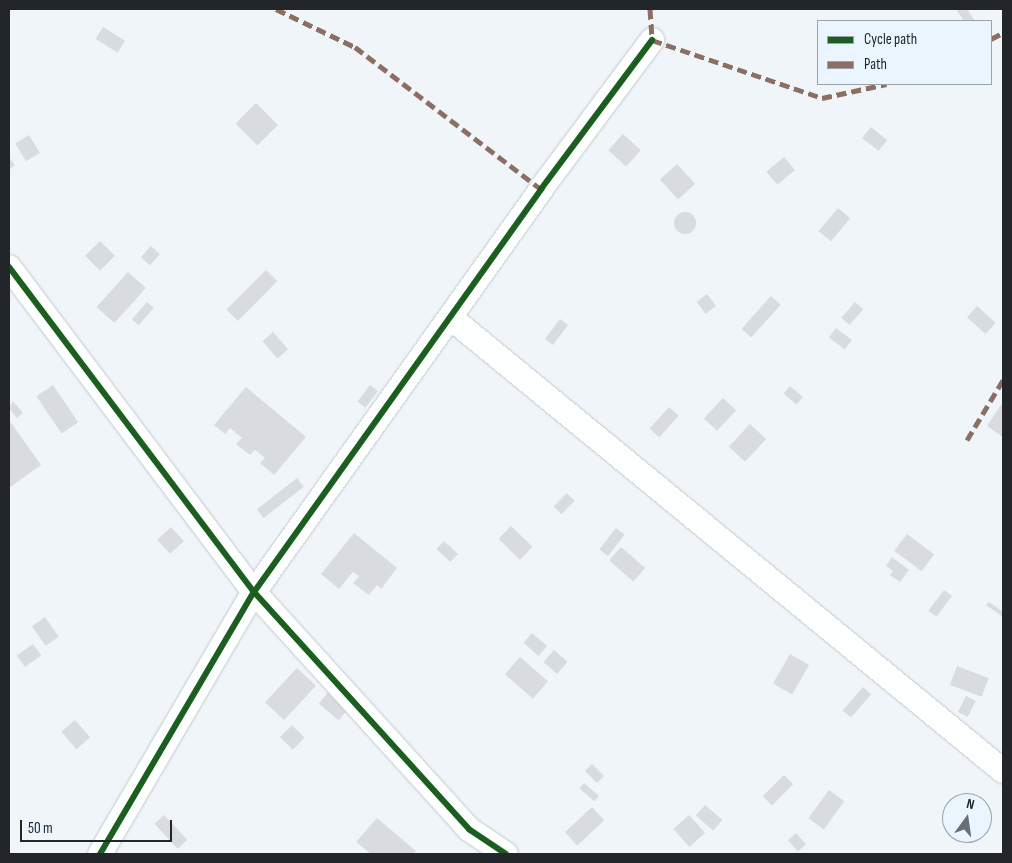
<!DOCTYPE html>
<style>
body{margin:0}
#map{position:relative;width:1012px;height:863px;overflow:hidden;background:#f0f5fa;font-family:"Sofia Sans Condensed",sans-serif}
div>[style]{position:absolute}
.building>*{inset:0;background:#d8dce1;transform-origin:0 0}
.round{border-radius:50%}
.roads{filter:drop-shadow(0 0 1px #c4c8cd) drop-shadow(0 0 1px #c4c8cd)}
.minor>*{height:24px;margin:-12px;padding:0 12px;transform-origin:12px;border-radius:12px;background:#fdfefe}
.quiet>*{height:5px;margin-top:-2.5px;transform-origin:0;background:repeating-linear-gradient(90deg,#8d6e63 0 10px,transparent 0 15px)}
.cycleway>*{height:6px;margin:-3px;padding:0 3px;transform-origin:3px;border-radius:3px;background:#1b5e20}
span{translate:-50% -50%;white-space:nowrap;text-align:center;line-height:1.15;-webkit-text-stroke:4px #ebf5ff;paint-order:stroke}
.frame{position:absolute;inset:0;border:10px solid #22262b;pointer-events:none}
.legend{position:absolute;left:817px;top:20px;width:175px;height:65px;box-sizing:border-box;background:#ebf5ff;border:1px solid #9ba2aa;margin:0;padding:6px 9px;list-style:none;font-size:15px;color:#22262b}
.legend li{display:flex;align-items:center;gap:10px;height:25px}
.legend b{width:25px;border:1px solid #9ba2aa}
.north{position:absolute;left:942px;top:793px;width:50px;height:50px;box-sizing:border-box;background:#ebf5ff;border:1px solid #9ba2aa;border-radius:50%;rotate:14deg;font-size:14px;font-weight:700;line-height:20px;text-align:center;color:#22262b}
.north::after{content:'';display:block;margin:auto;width:18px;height:22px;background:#6a6e73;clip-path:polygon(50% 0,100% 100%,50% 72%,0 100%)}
.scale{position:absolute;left:20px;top:820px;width:152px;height:22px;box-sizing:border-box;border:2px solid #22262b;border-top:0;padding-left:6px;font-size:15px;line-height:18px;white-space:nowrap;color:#22262b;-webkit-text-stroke:4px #ebf5ff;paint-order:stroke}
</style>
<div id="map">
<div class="building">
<div style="clip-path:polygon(956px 9px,967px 9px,975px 21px,964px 21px)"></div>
<div style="left:103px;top:27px;width:26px;height:14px;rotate:32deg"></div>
<div style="left:256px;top:103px;width:31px;height:29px;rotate:45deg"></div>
<div style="left:871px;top:127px;width:21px;height:14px;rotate:39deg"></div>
<div style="left:623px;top:134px;width:24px;height:22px;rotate:42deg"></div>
<div style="left:29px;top:135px;width:21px;height:16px;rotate:59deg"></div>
<div style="clip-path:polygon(9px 157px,15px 165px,9px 170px)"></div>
<div style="left:784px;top:157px;width:17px;height:23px;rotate:50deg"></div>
<div style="left:677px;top:164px;width:27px;height:23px;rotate:48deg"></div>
<div style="left:838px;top:208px;width:16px;height:30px;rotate:40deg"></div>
<div class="round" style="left:674px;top:212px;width:22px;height:22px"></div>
<div style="left:100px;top:241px;width:21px;height:21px;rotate:45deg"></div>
<div style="left:151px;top:246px;width:12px;height:15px;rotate:42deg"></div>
<div style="left:266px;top:270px;width:16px;height:56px;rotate:45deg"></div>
<div style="left:128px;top:272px;width:24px;height:47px;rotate:42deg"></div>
<div style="left:707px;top:294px;width:15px;height:13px;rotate:53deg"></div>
<div style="left:771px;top:296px;width:13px;height:44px;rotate:42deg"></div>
<div style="left:147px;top:302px;width:9px;height:23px;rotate:41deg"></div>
<div style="left:855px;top:302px;width:11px;height:21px;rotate:41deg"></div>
<div style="left:977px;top:306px;width:25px;height:15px;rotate:42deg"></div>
<div style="left:560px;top:319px;width:10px;height:25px;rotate:37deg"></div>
<div style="left:836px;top:328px;width:20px;height:12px;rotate:37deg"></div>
<div style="left:273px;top:332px;width:23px;height:14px;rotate:49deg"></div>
<div style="left:53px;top:385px;width:45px;height:20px;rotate:56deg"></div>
<div style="left:370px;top:385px;width:10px;height:21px;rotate:37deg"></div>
<div style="left:790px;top:386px;width:17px;height:10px;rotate:40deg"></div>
<div style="clip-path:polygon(246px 387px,306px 437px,274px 475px,260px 463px,265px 458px,255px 450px,250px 455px,236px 444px,242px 438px,230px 428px,225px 434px,214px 425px)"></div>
<div style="left:723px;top:398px;width:18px;height:28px;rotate:43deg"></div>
<div style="clip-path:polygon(13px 401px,23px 413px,17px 418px,9px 408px)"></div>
<div style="clip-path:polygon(1001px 405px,1003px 407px,1003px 437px,987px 426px)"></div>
<div style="left:669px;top:407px;width:13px;height:29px;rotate:42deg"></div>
<div style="clip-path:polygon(9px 420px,41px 465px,9px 488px)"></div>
<div style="left:750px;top:424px;width:22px;height:31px;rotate:43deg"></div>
<div style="left:297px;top:478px;width:11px;height:51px;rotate:52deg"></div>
<div style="left:567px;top:493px;width:11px;height:19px;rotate:45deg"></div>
<div style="left:511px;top:526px;width:30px;height:18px;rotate:44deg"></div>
<div style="left:171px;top:527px;width:19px;height:19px;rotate:47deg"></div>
<div style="left:616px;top:528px;width:11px;height:27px;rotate:38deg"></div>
<div style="clip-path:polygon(354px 533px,397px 568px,381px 589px,377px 585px,369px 595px,353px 583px,359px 576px,353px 572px,339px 589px,321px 574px)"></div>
<div style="left:907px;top:534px;width:34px;height:21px;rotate:37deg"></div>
<div style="left:444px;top:541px;width:19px;height:11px;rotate:43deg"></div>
<div style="left:621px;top:547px;width:32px;height:18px;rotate:41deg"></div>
<div style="clip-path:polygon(892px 557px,909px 570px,900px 582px,890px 575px,893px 571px,886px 566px)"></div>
<div style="left:944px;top:590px;width:10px;height:26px;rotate:37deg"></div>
<div style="clip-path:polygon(989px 602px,1003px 612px,1003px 617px,986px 605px)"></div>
<div style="left:45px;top:617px;width:24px;height:16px;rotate:55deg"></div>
<div style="left:532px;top:633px;width:20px;height:13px;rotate:41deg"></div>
<div style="left:33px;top:644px;width:14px;height:20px;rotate:54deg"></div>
<div style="left:554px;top:650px;width:18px;height:16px;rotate:41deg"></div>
<div style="left:790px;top:654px;width:22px;height:34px;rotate:30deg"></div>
<div style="left:520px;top:657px;width:37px;height:23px;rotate:41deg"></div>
<div style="left:957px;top:666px;width:34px;height:20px;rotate:21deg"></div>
<div style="left:297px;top:668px;width:26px;height:47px;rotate:43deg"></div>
<div style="left:863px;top:687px;width:11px;height:31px;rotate:41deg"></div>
<div style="left:331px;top:689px;width:26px;height:19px;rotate:40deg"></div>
<div style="left:966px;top:696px;width:11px;height:18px;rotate:27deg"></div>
<div style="left:75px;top:720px;width:23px;height:18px;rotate:49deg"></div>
<div style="left:292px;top:725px;width:18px;height:17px;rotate:45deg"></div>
<div style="left:592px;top:764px;width:17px;height:10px;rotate:45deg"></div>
<div style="left:784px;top:775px;width:13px;height:30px;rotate:45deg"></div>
<div style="left:584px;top:783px;width:20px;height:7px;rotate:41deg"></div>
<div style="left:829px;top:790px;width:19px;height:35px;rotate:36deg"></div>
<div style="left:705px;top:805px;width:23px;height:14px;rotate:41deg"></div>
<div style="left:592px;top:807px;width:18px;height:37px;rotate:47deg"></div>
<div style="left:164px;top:815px;width:34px;height:13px;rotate:47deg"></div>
<div style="left:689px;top:815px;width:24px;height:21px;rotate:48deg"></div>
<div style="clip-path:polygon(377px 818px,416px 851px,413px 854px,371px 854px,356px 842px)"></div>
<div style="left:796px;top:833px;width:15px;height:11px;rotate:48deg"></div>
</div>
<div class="roads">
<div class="minor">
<div style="left:9px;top:267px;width:407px;rotate:53deg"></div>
<div style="left:254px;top:592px;width:321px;rotate:47.8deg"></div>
<div style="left:470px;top:830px;width:43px;rotate:33.7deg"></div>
<div style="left:451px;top:318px;width:714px;rotate:39.37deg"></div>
<div style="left:100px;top:854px;width:304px;rotate:-59.6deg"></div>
<div style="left:254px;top:592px;width:495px;rotate:-54.5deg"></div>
<div style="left:541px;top:189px;width:186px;rotate:-53.3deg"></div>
</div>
</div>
<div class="quiet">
<div style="left:276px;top:9px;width:88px;rotate:25.7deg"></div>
<div style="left:355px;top:47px;width:234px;rotate:37.4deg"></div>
<div style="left:650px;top:9px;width:31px;rotate:86deg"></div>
<div style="left:652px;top:40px;width:180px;rotate:18.8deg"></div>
<div style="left:822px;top:98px;width:66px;rotate:-12.3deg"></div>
<div style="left:991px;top:39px;width:13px;rotate:-27deg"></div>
<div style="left:967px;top:440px;width:70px;rotate:-59deg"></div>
</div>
<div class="cycleway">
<div style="left:9px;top:267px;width:407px;rotate:53deg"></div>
<div style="left:254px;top:592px;width:321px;rotate:47.8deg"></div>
<div style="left:470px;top:830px;width:43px;rotate:33.7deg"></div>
<div style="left:100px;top:854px;width:304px;rotate:-59.6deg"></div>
<div style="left:254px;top:592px;width:495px;rotate:-54.5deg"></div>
<div style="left:541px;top:189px;width:186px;rotate:-53.3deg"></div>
</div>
<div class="frame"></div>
<ul class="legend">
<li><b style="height:6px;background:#1b5e20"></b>Cycle path</li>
<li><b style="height:6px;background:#8d6e63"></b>Path</li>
</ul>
<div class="north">N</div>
<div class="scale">50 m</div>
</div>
